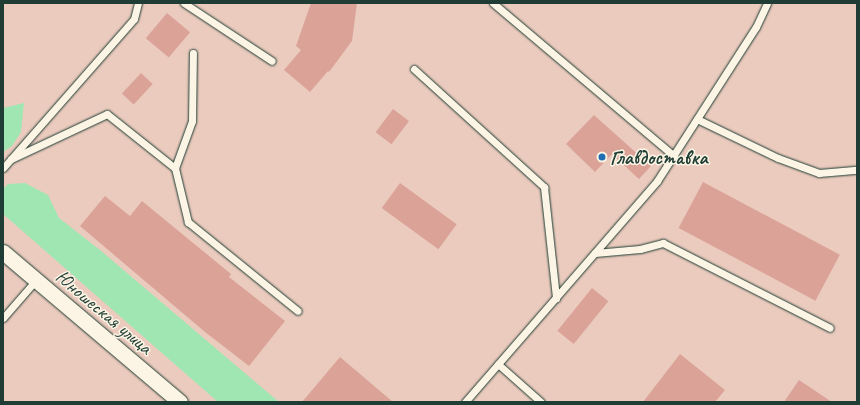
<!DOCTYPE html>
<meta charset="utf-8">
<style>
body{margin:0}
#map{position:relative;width:860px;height:405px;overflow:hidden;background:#f2dcce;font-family:Caveat,sans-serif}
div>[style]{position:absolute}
.built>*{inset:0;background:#ebcbbe;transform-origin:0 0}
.green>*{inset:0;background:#a0e6b2}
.building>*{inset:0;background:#dba298;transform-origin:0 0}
.roads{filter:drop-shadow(0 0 1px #1f3d34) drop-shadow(0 0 1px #1f3d34)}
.lane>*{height:7px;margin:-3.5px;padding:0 3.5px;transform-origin:3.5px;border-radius:3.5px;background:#fcf5e5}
.street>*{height:15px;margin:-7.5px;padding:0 7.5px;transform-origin:7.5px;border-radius:7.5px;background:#fcf5e5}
.dots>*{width:11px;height:11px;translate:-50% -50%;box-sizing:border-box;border:2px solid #fcf5e5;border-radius:50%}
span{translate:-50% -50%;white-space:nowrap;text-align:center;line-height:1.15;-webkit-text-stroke:3px #fcf5e5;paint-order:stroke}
.poi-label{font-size:20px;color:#1f3d34;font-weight:700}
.left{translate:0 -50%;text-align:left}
.street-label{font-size:20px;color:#1f3d34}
.frame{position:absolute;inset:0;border:4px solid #1f3d34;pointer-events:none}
</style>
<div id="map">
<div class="built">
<div style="left:3px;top:3px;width:854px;height:399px"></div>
</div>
<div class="green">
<div style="clip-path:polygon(24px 103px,21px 132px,12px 146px,3px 152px,3px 108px)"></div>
<div style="clip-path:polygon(25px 183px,48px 195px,59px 218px,100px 250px,279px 402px,218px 402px,3px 214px,3px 189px,8px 184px)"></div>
</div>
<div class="building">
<div style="clip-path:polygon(311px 3px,357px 3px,352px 41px,329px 72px,328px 71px,310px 92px,284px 70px,301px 50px,296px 46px)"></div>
<div style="left:167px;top:13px;width:30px;height:33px;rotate:40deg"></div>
<div style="left:141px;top:73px;width:16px;height:28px;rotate:43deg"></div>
<div style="left:393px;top:109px;width:20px;height:29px;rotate:37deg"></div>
<div style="clip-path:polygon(594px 115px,651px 166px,639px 179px,612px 154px,595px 172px,566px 144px)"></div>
<div style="left:703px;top:182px;width:155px;height:52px;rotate:28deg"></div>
<div style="left:400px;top:183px;width:70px;height:31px;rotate:36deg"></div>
<div style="clip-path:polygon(105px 196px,130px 216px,142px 201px,231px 274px,229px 277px,285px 321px,249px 366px,205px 332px,80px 226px)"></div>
<div style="left:592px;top:288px;width:21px;height:55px;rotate:39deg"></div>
<div style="clip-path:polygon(680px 354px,725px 390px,715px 402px,643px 402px)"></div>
<div style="clip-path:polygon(340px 357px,393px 402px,302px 402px)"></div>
<div style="clip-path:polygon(799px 380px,832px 402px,784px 402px)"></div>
</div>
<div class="roads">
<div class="lane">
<div style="left:184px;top:3px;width:105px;rotate:33.4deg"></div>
<div style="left:493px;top:3px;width:237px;rotate:40.2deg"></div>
<div style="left:414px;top:69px;width:176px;rotate:42.2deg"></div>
<div style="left:544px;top:187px;width:112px;rotate:83.8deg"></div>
<div style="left:697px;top:119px;width:90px;rotate:25.7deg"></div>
<div style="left:778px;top:158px;width:44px;rotate:20.1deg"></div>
<div style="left:819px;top:173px;width:38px;rotate:-5deg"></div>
<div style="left:11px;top:159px;width:106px;rotate:-25.1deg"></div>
<div style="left:107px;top:114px;width:87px;rotate:38.5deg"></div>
<div style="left:175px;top:168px;width:56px;rotate:76.5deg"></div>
<div style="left:188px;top:222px;width:141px;rotate:39deg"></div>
<div style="left:3px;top:168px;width:198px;rotate:-48.7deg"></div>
<div style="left:134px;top:19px;width:16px;rotate:-76deg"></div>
<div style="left:175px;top:168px;width:50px;rotate:-70.1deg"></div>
<div style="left:192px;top:121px;width:68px;rotate:-89.2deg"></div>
<div style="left:595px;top:253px;width:45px;rotate:-5.1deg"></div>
<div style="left:640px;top:249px;width:24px;rotate:-15deg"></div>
<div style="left:663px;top:243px;width:187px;rotate:27deg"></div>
<div style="left:3px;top:318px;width:50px;rotate:-49deg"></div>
<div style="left:498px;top:364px;width:57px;rotate:41.5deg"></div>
<div style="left:465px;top:402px;width:293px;rotate:-49deg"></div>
<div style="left:657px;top:181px;width:183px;rotate:-57.3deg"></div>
<div style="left:756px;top:27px;width:26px;rotate:-65deg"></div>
</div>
<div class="street">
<div style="left:3px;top:252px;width:232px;rotate:40.3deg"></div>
</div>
</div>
<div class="dots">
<div style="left:602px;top:157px;background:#1f6fb2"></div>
</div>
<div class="poi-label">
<span class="left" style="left:610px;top:157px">Главдоставка</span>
</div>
<div class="street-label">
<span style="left:104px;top:312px;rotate:40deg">Юношеская улица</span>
</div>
<div class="frame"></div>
</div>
